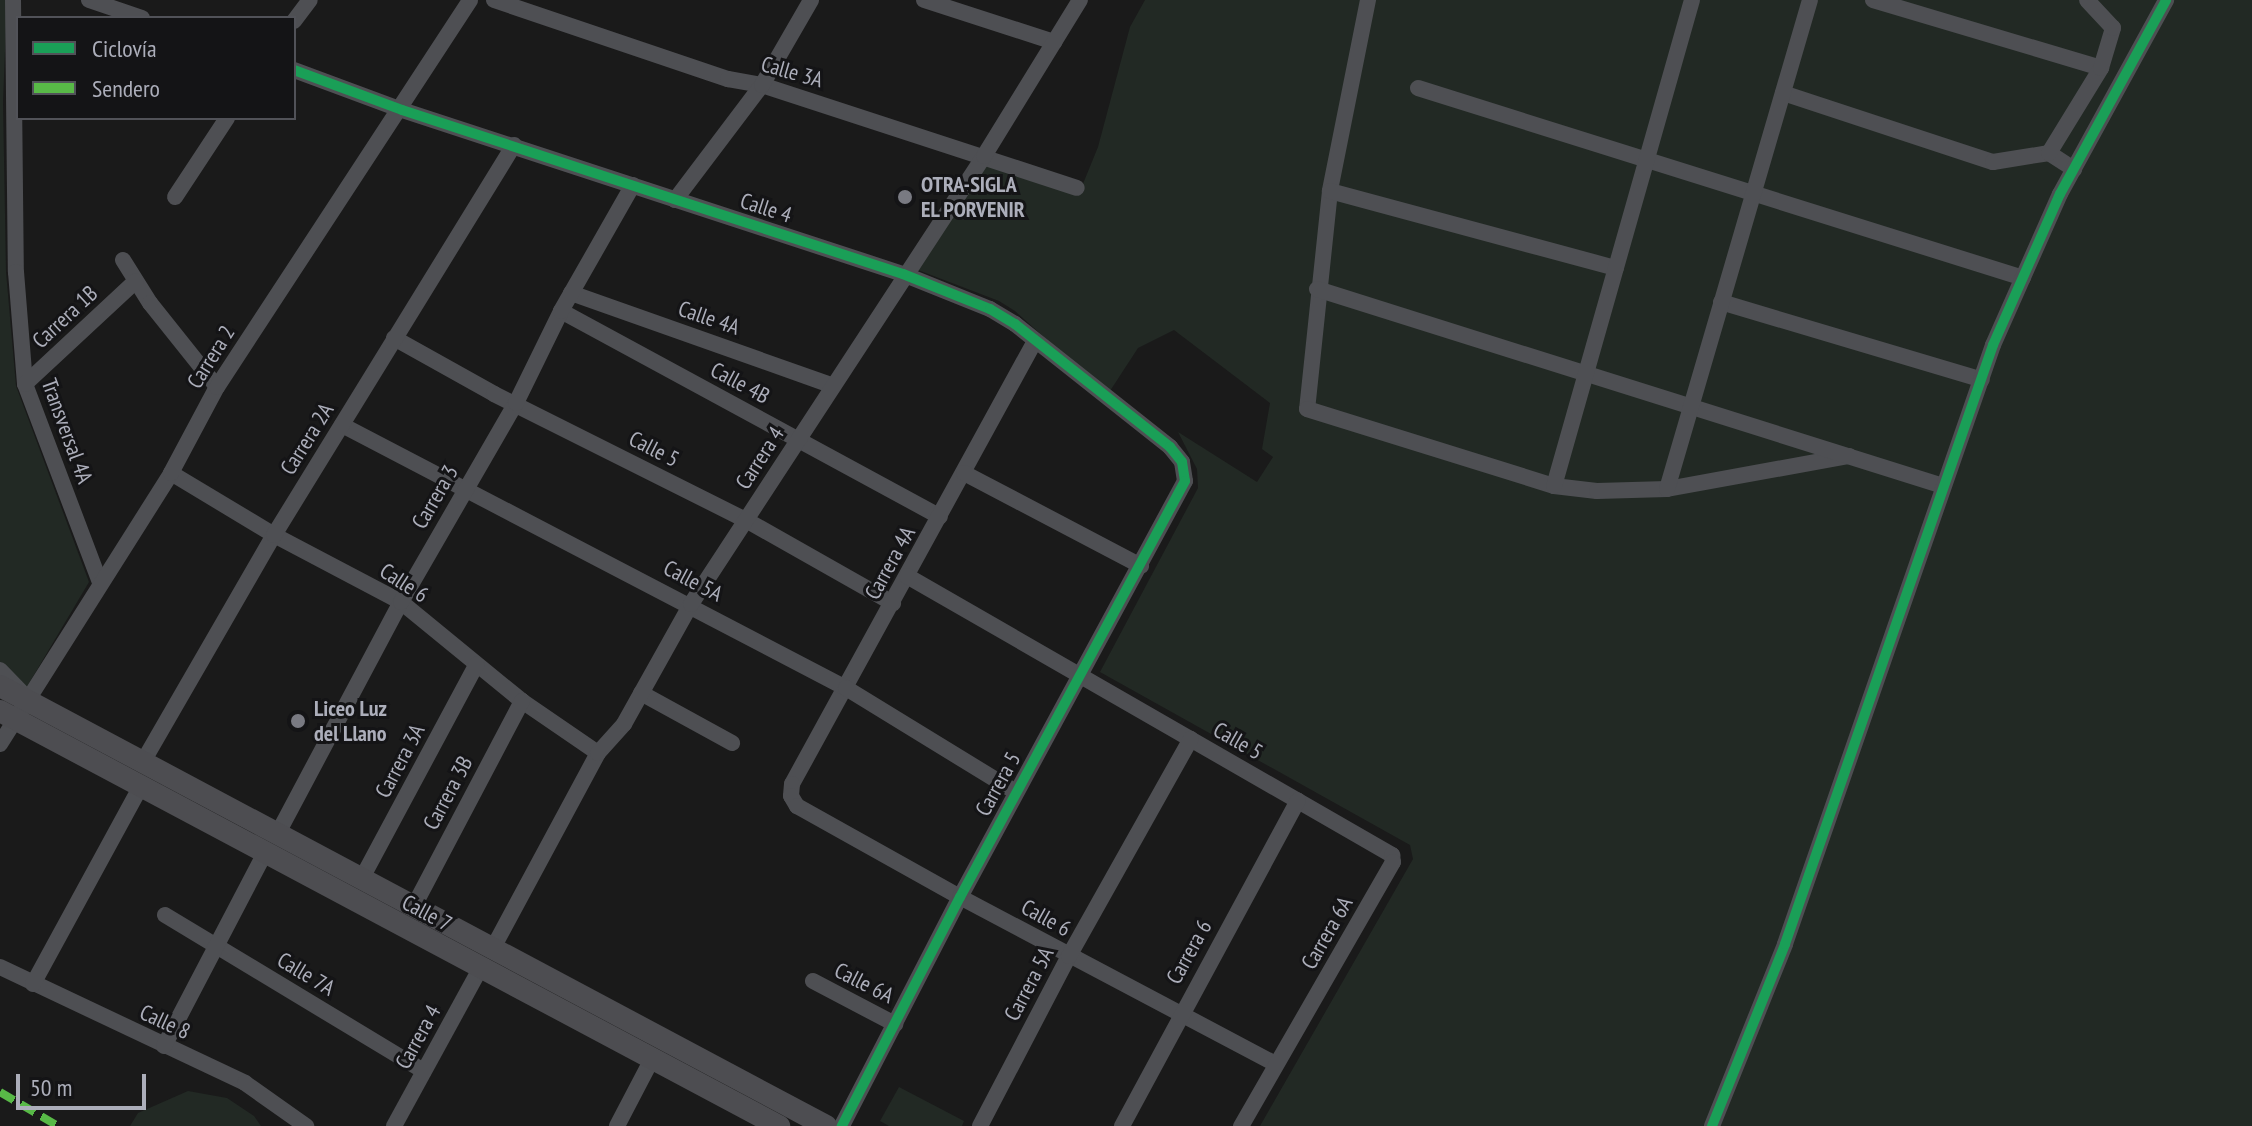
<!DOCTYPE html>
<meta charset="utf-8">
<style>
body{margin:0}
#map{position:relative;width:2252px;height:1126px;overflow:hidden;background:#1a1a1a;font-family:"PT Sans Narrow",sans-serif}
div>[style]{position:absolute}
.green>*{inset:0;background:#222924}
.minor>*{height:16px;margin:-8px;padding:0 8px;transform-origin:8px;border-radius:8px;background:#4e4f53}
.secondary>*{height:22px;margin:-11px;padding:0 11px;transform-origin:11px;border-radius:11px;background:#4d4d51}
.quiet>*{height:8px;margin-top:-4px;transform-origin:0;background:repeating-linear-gradient(90deg,#58b947 0 16px,transparent 0 24px)}
.cycleway>*{height:10px;margin:-5px;padding:0 5px;transform-origin:5px;border-radius:5px;background:#1a9f57}
.dots>*{width:22px;height:22px;translate:-50% -50%;box-sizing:border-box;border:4px solid #141416;border-radius:50%}
span{translate:-50% -50%;white-space:nowrap;text-align:center;line-height:1.15;-webkit-text-stroke:6px #141416;paint-order:stroke}
.street-label{font-size:22px;color:#acaeba}
.poi-label{font-size:22px;color:#acaeba;font-weight:700}
.left{translate:0 -50%;text-align:left}
.legend{position:absolute;left:16px;top:16px;width:280px;height:104px;box-sizing:border-box;background:#141416;border:2px solid #515258;margin:0;padding:10px 14px;list-style:none;font-size:24px;color:#acaeba}
.legend li{display:flex;align-items:center;gap:16px;height:40px}
.legend b{width:40px;border:2px solid #515258}
.scale{position:absolute;left:16px;top:1074px;width:130px;height:36px;box-sizing:border-box;border:4px solid #acaeba;border-top:0;padding-left:10px;font-size:24px;line-height:28px;white-space:nowrap;color:#acaeba;-webkit-text-stroke:6px #141416;paint-order:stroke}
</style>
<div id="map">
<div class="green">
<div style="clip-path:polygon(0 0,7px 0,3px 102px,6px 272px,16px 386px,89px 582px,25px 690px,0 679px)"></div>
<div style="clip-path:polygon(1145px 0,2252px 0,2252px 1126px,1260px 1126px,1413px 859px,1410px 845px,1100px 672px,1198px 488px,1197px 469px,1178px 432px,1257px 482px,1273px 457px,1262px 449px,1270px 403px,1174px 330px,1138px 348px,1108px 394px,1015px 311px,999px 301px,918px 270px,985px 165px,1078px 196px,1098px 147px,1130px 27px)"></div>
<div style="clip-path:polygon(899px 1087px,964px 1121px,962px 1126px,889px 1126px,880px 1121px)"></div>
<div style="clip-path:polygon(188px 1091px,227px 1098px,254px 1116px,261px 1126px,130px 1126px,138px 1113px)"></div>
</div>
<div class="minor">
<div style="left:13px;top:0;width:272px;rotate:89.4deg"></div>
<div style="left:16px;top:272px;width:112px;rotate:85.4deg"></div>
<div style="left:25px;top:384px;width:213px;rotate:69.3deg"></div>
<div style="left:89px;top:0;width:56px;rotate:18.8deg"></div>
<div style="left:494px;top:0;width:247px;rotate:18.7deg"></div>
<div style="left:728px;top:79px;width:35px;rotate:10deg"></div>
<div style="left:762px;top:85px;width:331px;rotate:18.1deg"></div>
<div style="left:924px;top:0;width:137px;rotate:17.9deg"></div>
<div style="left:1368px;top:0;width:195px;rotate:101.3deg"></div>
<div style="left:1330px;top:191px;width:219px;rotate:96deg"></div>
<div style="left:1307px;top:409px;width:259px;rotate:17.3deg"></div>
<div style="left:1554px;top:486px;width:43px;rotate:6.6deg"></div>
<div style="left:1597px;top:491px;width:70px;rotate:-1.6deg"></div>
<div style="left:1667px;top:489px;width:185px;rotate:-10.3deg"></div>
<div style="left:1873px;top:0;width:238px;rotate:16.6deg"></div>
<div style="left:294px;top:21px;width:26px;rotate:-53deg"></div>
<div style="left:294px;top:70px;width:115px;rotate:20.3deg"></div>
<div style="left:402px;top:110px;width:527px;rotate:18.13deg"></div>
<div style="left:903px;top:274px;width:94px;rotate:21.9deg"></div>
<div style="left:990px;top:309px;width:29px;rotate:31deg"></div>
<div style="left:1015px;top:324px;width:198px;rotate:38.4deg"></div>
<div style="left:1170px;top:447px;width:19px;rotate:51deg"></div>
<div style="left:1182px;top:462px;width:19px;rotate:81deg"></div>
<div style="left:1185px;top:481px;width:473px;rotate:118.4deg"></div>
<div style="left:960px;top:897px;width:258px;rotate:117.3deg"></div>
<div style="left:1418px;top:88px;width:634px;rotate:17.43deg"></div>
<div style="left:1783px;top:93px;width:221px;rotate:18.2deg"></div>
<div style="left:1993px;top:162px;width:57px;rotate:-9.1deg"></div>
<div style="left:2049px;top:153px;width:30px;rotate:33deg"></div>
<div style="left:2049px;top:153px;width:100px;rotate:-58.5deg"></div>
<div style="left:2101px;top:68px;width:42px;rotate:-73.3deg"></div>
<div style="left:2113px;top:28px;width:38px;rotate:-133deg"></div>
<div style="left:1330px;top:191px;width:296px;rotate:15.1deg"></div>
<div style="left:175px;top:197px;width:95px;rotate:-56.6deg"></div>
<div style="left:675px;top:200px;width:144px;rotate:-52.9deg"></div>
<div style="left:762px;top:85px;width:98px;rotate:-60deg"></div>
<div style="left:123px;top:260px;width:51px;rotate:57.9deg"></div>
<div style="left:150px;top:303px;width:107px;rotate:51.4deg"></div>
<div style="left:1317px;top:289px;width:656px;rotate:17.47deg"></div>
<div style="left:571px;top:293px;width:276px;rotate:19.5deg"></div>
<div style="left:1721px;top:302px;width:272px;rotate:16.6deg"></div>
<div style="left:561px;top:311px;width:431px;rotate:28.5deg"></div>
<div style="left:394px;top:338px;width:115px;rotate:29.2deg"></div>
<div style="left:494px;top:394px;width:282px;rotate:26.6deg"></div>
<div style="left:746px;top:520px;width:169px;rotate:29.5deg"></div>
<div style="left:1035px;top:341px;width:505px;rotate:118.75deg"></div>
<div style="left:792px;top:784px;width:12px;rotate:95deg"></div>
<div style="left:791px;top:796px;width:12px;rotate:59deg"></div>
<div style="left:797px;top:806px;width:187px;rotate:29.2deg"></div>
<div style="left:960px;top:897px;width:357px;rotate:27.9deg"></div>
<div style="left:25px;top:384px;width:151px;rotate:-42.9deg"></div>
<div style="left:342px;top:425px;width:568px;rotate:27.56deg"></div>
<div style="left:846px;top:688px;width:199px;rotate:31.5deg"></div>
<div style="left:171px;top:473px;width:120px;rotate:31deg"></div>
<div style="left:274px;top:535px;width:144px;rotate:27.8deg"></div>
<div style="left:401px;top:602px;width:156px;rotate:39.3deg"></div>
<div style="left:522px;top:701px;width:92px;rotate:34.4deg"></div>
<div style="left:964px;top:473px;width:200px;rotate:27.7deg"></div>
<div style="left:1554px;top:486px;width:505px;rotate:-74.15deg"></div>
<div style="left:1667px;top:489px;width:509px;rotate:-73.7deg"></div>
<div style="left:907px;top:576px;width:560px;rotate:29.91deg"></div>
<div style="left:1392px;top:855px;width:7px;rotate:82deg"></div>
<div style="left:1393px;top:862px;width:305px;rotate:119.9deg"></div>
<div style="left:0;top:670px;width:30px;rotate:46deg"></div>
<div style="left:641px;top:693px;width:104px;rotate:28.8deg"></div>
<div style="left:0;top:744px;width:320px;rotate:-57.7deg"></div>
<div style="left:171px;top:473px;width:98px;rotate:-61.9deg"></div>
<div style="left:217px;top:387px;width:462px;rotate:-56.8deg"></div>
<div style="left:144px;top:760px;width:260px;rotate:-60deg"></div>
<div style="left:274px;top:535px;width:458px;rotate:-58.4deg"></div>
<div style="left:278px;top:833px;width:262px;rotate:-62deg"></div>
<div style="left:401px;top:602px;width:230px;rotate:-60deg"></div>
<div style="left:516px;top:403px;width:102px;rotate:-63.9deg"></div>
<div style="left:561px;top:311px;width:145px;rotate:-60.3deg"></div>
<div style="left:362px;top:878px;width:242px;rotate:-61.8deg"></div>
<div style="left:414px;top:906px;width:232px;rotate:-62.2deg"></div>
<div style="left:165px;top:915px;width:302px;rotate:31.1deg"></div>
<div style="left:493px;top:948px;width:221px;rotate:-61.7deg"></div>
<div style="left:598px;top:753px;width:39px;rotate:-48deg"></div>
<div style="left:624px;top:724px;width:137px;rotate:-60.8deg"></div>
<div style="left:691px;top:604px;width:535px;rotate:-56.81deg"></div>
<div style="left:984px;top:156px;width:183px;rotate:-58.4deg"></div>
<div style="left:0;top:967px;width:271px;rotate:25.3deg"></div>
<div style="left:245px;top:1083px;width:75px;rotate:35.2deg"></div>
<div style="left:813px;top:981px;width:93px;rotate:27.7deg"></div>
<div style="left:33px;top:984px;width:226px;rotate:-61.4deg"></div>
<div style="left:164px;top:1046px;width:216px;rotate:-62.4deg"></div>
<div style="left:394px;top:1126px;width:179px;rotate:-61.3deg"></div>
<div style="left:617px;top:1126px;width:76px;rotate:-62.4deg"></div>
<div style="left:980px;top:1126px;width:192px;rotate:-62.4deg"></div>
<div style="left:1069px;top:956px;width:249px;rotate:-60.7deg"></div>
<div style="left:1122px;top:1126px;width:370px;rotate:-61.6deg"></div>
<div style="left:1712px;top:1126px;width:196px;rotate:-68.1deg"></div>
<div style="left:1785px;top:944px;width:634px;rotate:-70.85deg"></div>
<div style="left:1993px;top:345px;width:165px;rotate:-66.1deg"></div>
<div style="left:2060px;top:194px;width:221px;rotate:-61.3deg"></div>
</div>
<div class="secondary">
<div style="left:0;top:686px;width:936px;rotate:28.04deg"></div>
<div style="left:0;top:711px;width:883px;rotate:28.05deg"></div>
</div>
<div class="quiet">
<div style="left:0;top:1092px;width:67px;rotate:30.4deg"></div>
</div>
<div class="cycleway">
<div style="left:294px;top:70px;width:115px;rotate:20.3deg"></div>
<div style="left:402px;top:110px;width:527px;rotate:18.13deg"></div>
<div style="left:903px;top:274px;width:94px;rotate:21.9deg"></div>
<div style="left:990px;top:309px;width:29px;rotate:31deg"></div>
<div style="left:1015px;top:324px;width:198px;rotate:38.4deg"></div>
<div style="left:1170px;top:447px;width:19px;rotate:51deg"></div>
<div style="left:1182px;top:462px;width:19px;rotate:81deg"></div>
<div style="left:1185px;top:481px;width:473px;rotate:118.4deg"></div>
<div style="left:960px;top:897px;width:258px;rotate:117.3deg"></div>
<div style="left:1712px;top:1126px;width:196px;rotate:-68.1deg"></div>
<div style="left:1785px;top:944px;width:634px;rotate:-70.85deg"></div>
<div style="left:1993px;top:345px;width:165px;rotate:-66.1deg"></div>
<div style="left:2060px;top:194px;width:221px;rotate:-61.3deg"></div>
</div>
<div class="dots">
<div style="left:905px;top:197px;background:#797a82"></div>
<div style="left:298px;top:721px;background:#797a82"></div>
</div>
<div class="street-label">
<span style="left:792px;top:72px;rotate:16deg">Calle 3A</span>
<span style="left:766px;top:208px;rotate:18deg">Calle 4</span>
<span style="left:65px;top:317px;rotate:-43deg">Carrera 1B</span>
<span style="left:709px;top:318px;rotate:19deg">Calle 4A</span>
<span style="left:211px;top:357px;rotate:-58deg">Carrera 2</span>
<span style="left:740px;top:383px;rotate:28deg">Calle 4B</span>
<span style="left:67px;top:431px;rotate:70deg">Transversal 4A</span>
<span style="left:307px;top:439px;rotate:-58deg">Carrera 2A</span>
<span style="left:654px;top:449px;rotate:27deg">Calle 5</span>
<span style="left:760px;top:458px;rotate:-57deg">Carrera 4</span>
<span style="left:435px;top:497px;rotate:-60deg">Carrera 3</span>
<span style="left:890px;top:563px;rotate:-61deg">Carrera 4A</span>
<span style="left:693px;top:581px;rotate:28deg">Calle 5A</span>
<span style="left:404px;top:583px;rotate:33deg">Calle 6</span>
<span style="left:1238px;top:741px;rotate:30deg">Calle 5</span>
<span style="left:400px;top:761px;rotate:-62deg">Carrera 3A</span>
<span style="left:998px;top:784px;rotate:-61deg">Carrera 5</span>
<span style="left:448px;top:793px;rotate:-62deg">Carrera 3B</span>
<span style="left:427px;top:913px;rotate:28deg">Calle 7</span>
<span style="left:1046px;top:918px;rotate:29deg">Calle 6</span>
<span style="left:1327px;top:933px;rotate:-60deg">Carrera 6A</span>
<span style="left:1189px;top:952px;rotate:-61deg">Carrera 6</span>
<span style="left:306px;top:974px;rotate:31deg">Calle 7A</span>
<span style="left:864px;top:983px;rotate:27deg">Calle 6A</span>
<span style="left:1029px;top:984px;rotate:-62deg">Carrera 5A</span>
<span style="left:165px;top:1022px;rotate:25deg">Calle 8</span>
<span style="left:418px;top:1037px;rotate:-61deg">Carrera 4</span>
</div>
<div class="poi-label">
<span class="left" style="left:921px;top:197px">OTRA-SIGLA<br>EL PORVENIR</span>
<span class="left" style="left:314px;top:721px">Liceo Luz<br>del Llano</span>
</div>
<ul class="legend">
<li><b style="height:10px;background:#1a9f57"></b>Ciclovía</li>
<li><b style="height:10px;background:#58b947"></b>Sendero</li>
</ul>
<div class="scale">50 m</div>
</div>
